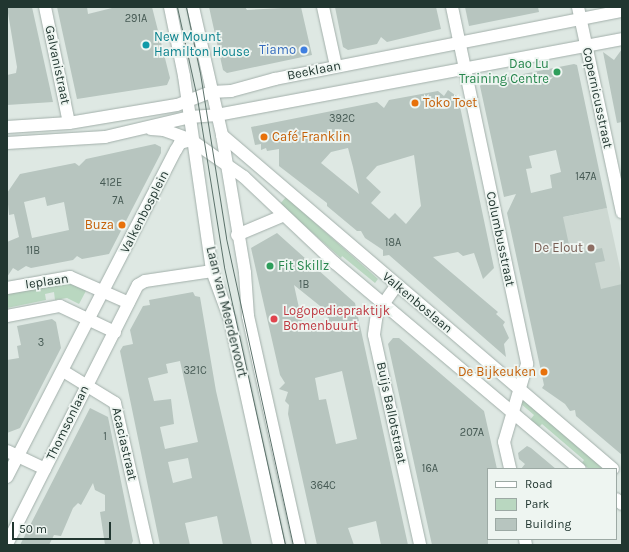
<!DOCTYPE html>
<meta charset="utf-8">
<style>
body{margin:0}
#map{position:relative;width:629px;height:552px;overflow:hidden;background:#dee8e3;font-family:Karla,sans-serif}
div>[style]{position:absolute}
.built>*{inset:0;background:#cdd8d2}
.green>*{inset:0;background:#b9d7c0}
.building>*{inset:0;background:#b7c5bf}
.roads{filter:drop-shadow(0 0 1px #a2afaa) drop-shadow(0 0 1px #a2afaa)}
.minor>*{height:12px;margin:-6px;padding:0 6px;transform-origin:6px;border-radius:6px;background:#fff}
.tertiary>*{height:12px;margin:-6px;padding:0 6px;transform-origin:6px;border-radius:6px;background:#fff}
.tram>*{height:1px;margin:-0.5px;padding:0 0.5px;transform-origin:0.5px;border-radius:0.5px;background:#5c726b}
.dots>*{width:11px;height:11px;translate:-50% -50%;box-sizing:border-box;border:2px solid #eef5f1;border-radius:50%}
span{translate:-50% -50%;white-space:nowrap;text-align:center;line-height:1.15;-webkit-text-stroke:3.5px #eef5f1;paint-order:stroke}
.number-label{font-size:11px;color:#465a54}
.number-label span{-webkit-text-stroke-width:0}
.culture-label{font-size:13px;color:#0d838f}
.left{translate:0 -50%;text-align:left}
.shop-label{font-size:13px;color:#366cbe}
.right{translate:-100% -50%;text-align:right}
.street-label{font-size:13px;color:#213630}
.leisure-label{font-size:13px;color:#27864d}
.food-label{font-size:13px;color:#c56008}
.education-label{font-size:13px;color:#785e54}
.health-label{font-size:13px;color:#be3a42}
.frame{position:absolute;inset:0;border:8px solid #213630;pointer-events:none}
.legend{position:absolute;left:487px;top:468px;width:130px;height:72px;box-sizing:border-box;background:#eef5f1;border:1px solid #9ca9a4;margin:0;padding:5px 7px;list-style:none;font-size:12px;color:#213630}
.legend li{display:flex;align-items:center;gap:8px;height:20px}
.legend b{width:20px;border:1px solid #9ca9a4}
.scale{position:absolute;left:12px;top:522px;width:99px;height:18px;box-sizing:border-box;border:2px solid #213630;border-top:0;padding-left:5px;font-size:12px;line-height:14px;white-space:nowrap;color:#213630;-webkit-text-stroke:3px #eef5f1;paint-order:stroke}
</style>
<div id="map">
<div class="built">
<div style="clip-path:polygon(607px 208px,622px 277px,622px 314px,581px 323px,559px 218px)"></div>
</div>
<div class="green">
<div style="clip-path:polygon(286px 197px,378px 279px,375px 283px,342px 256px,341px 258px,280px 204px)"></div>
<div style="clip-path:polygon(68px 282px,87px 289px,79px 304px,67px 298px,55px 300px,54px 292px,45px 294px,46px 300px,7px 308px,7px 293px)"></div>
<div style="clip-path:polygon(523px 400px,607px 469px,589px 469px,582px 463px,584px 460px,542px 424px,539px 427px,530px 420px,534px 415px,520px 403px)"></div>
</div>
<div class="building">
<div style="clip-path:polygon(7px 7px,32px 7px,53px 102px,7px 105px,7px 75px,16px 73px,17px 67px)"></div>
<div style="clip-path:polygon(57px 7px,87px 7px,88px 14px,116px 7px,152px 7px,170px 78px,167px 85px,77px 99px)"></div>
<div style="clip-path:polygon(209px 7px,245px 7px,247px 10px,301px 7px,312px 55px,227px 73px,223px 70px)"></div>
<div style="clip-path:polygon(335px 7px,436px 7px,441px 29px,387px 42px,381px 37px,377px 44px,348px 50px,343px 47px)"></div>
<div style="clip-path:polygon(465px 7px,538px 7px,539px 12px,469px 26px)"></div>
<div style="clip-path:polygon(622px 49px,622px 122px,617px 123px,603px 52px,614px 60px)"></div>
<div style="clip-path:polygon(evenodd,574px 64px,577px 65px,607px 208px,563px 217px,571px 254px,602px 248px,605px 261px,595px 263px,601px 289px,622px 284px,622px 455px,576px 416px,575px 410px,570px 411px,565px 404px,542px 388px,544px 385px,507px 213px,516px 194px,504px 197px,480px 86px,483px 82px,574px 64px,556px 150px,561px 172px,550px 175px,552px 188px,531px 193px,526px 169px,532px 168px,529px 156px,556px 150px)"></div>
<div style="clip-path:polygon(evenodd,448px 90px,458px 97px,494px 268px,483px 279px,474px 253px,463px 256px,458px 252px,433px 257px,498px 312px,496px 314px,505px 322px,503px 325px,509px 338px,504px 344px,506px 357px,389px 255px,383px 256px,383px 250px,365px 238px,361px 231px,357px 231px,327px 206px,327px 203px,279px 166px,279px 149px,267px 151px,266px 148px,261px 150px,261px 144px,255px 145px,251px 127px,377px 102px,384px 108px,389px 100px,438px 91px,444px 96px,448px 90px,348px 148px,353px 167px,359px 194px,321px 163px,331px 152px,348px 148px,448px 90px,414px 155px,421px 206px,406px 224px,395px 213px,389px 219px,371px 203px,381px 192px,366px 178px,377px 166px,414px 155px)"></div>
<div style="clip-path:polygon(evenodd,155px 144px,161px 147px,161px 153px,109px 254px,82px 259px,77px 256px,73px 260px,31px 268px,26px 266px,18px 271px,13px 268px,7px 277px,7px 242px,19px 237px,14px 214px,9px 215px,7px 193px,20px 174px,75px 163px,79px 166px,86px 159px,155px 144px,45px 197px,47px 206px,64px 202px,69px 230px,32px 238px,24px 202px,45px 197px)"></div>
<div style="clip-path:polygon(evenodd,277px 233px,355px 303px,408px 545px,381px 545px,376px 521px,348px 528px,354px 545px,317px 545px,288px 414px,289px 405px,285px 401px,288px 392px,279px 389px,285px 383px,280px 375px,251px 248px,277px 233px,294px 285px,330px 314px,321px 327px,304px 331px,294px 285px,277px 233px,342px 371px,357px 439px,336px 444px,326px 399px,319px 400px,315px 378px,342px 371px)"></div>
<div style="clip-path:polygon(evenodd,193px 292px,195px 296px,200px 297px,216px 391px,252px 545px,223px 545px,217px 516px,185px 523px,190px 545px,160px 545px,120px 351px,123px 346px,133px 344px,130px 330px,143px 306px,150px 305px,149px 300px,193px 292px,180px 361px,198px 442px,165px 449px,160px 427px,174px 424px,171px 399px,154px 401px,148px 378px,168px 373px,166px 364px,180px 361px,193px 292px,188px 458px,192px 478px,173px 483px,168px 462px,188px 458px)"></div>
<div style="clip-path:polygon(52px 319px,56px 322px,61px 348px,20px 428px,7px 433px,7px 360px,19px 358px,17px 346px,21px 345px,17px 326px)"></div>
<div style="clip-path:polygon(393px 338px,399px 338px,484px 411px,497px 469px,488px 469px,488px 545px,432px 545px,388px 344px)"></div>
<div style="clip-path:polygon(90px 408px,108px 417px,133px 541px,131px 545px,105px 545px,100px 512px,105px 511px,105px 495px,95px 490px,93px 483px,81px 505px,78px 503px,73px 508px,61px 536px,54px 535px,49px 545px,20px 545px)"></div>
<div style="clip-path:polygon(527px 446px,531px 448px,556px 469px,521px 469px,525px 464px,519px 459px,518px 453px)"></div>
</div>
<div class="roads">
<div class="minor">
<div style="left:45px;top:7px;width:118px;rotate:78.3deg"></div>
<div style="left:323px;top:7px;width:60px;rotate:77.6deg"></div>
<div style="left:452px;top:7px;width:365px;rotate:78.1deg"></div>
<div style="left:527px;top:364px;width:81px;rotate:106.4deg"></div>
<div style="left:504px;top:442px;width:28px;rotate:77deg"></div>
<div style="left:578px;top:7px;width:210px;rotate:77.9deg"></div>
<div style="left:396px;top:286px;width:33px;rotate:125deg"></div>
<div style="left:377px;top:313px;width:22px;rotate:98deg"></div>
<div style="left:374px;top:335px;width:215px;rotate:77.6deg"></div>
<div style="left:7px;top:288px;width:64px;rotate:-9.9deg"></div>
<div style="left:70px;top:277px;width:64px;rotate:23.8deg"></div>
<div style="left:7px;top:316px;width:54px;rotate:-10.7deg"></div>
<div style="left:60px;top:306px;width:61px;rotate:25.3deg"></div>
<div style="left:63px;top:371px;width:61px;rotate:31.6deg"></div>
<div style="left:115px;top:403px;width:146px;rotate:77.3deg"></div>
<div style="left:7px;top:451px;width:42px;rotate:25.3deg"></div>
<div style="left:7px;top:477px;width:368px;rotate:-62.7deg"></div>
<div style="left:176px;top:150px;width:8px;rotate:-60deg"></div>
<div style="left:180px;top:143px;width:11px;rotate:-15deg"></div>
<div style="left:525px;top:539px;width:6px;rotate:81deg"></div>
<div style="left:7px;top:544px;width:290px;rotate:-63.2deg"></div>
<div style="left:138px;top:285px;width:8px;rotate:-30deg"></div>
<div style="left:145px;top:281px;width:68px;rotate:-8.5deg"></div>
</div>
<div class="tertiary">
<div style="left:170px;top:7px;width:70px;rotate:78.5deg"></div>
<div style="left:184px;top:76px;width:197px;rotate:81.8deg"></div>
<div style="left:212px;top:271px;width:52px;rotate:69.8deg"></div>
<div style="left:230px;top:320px;width:230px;rotate:77.7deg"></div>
<div style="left:193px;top:7px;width:131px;rotate:77.2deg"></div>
<div style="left:222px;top:135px;width:140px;rotate:80.5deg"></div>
<div style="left:245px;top:273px;width:43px;rotate:86deg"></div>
<div style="left:248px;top:316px;width:235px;rotate:77.4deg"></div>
<div style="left:7px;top:127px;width:62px;rotate:-3.7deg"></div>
<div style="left:69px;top:123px;width:109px;rotate:-9.5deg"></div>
<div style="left:177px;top:105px;width:36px;rotate:-21deg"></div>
<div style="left:211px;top:92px;width:20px;rotate:-3deg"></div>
<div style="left:231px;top:91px;width:46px;rotate:-15.3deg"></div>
<div style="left:275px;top:79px;width:354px;rotate:-11.1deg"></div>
<div style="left:151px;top:129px;width:13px;rotate:4deg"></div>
<div style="left:164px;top:130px;width:29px;rotate:20deg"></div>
<div style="left:191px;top:140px;width:65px;rotate:34.9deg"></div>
<div style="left:244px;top:177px;width:125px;rotate:43.4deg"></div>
<div style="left:335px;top:263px;width:320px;rotate:40.1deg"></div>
<div style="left:222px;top:135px;width:514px;rotate:40.5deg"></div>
<div style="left:7px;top:143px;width:98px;rotate:-3.5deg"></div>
<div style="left:105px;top:137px;width:87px;rotate:-13.2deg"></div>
<div style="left:190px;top:117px;width:27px;rotate:-4deg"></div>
<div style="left:217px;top:115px;width:412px;rotate:-10.6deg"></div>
<div style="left:237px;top:235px;width:49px;rotate:-22.9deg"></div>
<div style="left:616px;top:499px;width:8px;rotate:40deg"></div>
</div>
</div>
<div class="tram">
<div style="left:177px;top:7px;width:93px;rotate:77.6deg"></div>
<div style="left:197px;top:98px;width:171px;rotate:80.9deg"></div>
<div style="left:224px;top:267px;width:285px;rotate:77.6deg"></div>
<div style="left:186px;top:7px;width:67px;rotate:78deg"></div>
<div style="left:200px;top:73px;width:167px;rotate:81deg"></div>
<div style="left:226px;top:238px;width:314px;rotate:77.7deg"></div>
</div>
<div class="dots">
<div style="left:146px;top:45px;background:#0f9aa8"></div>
<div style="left:304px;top:50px;background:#3f7fe0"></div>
<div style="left:557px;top:72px;background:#2e9e5b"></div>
<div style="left:415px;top:103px;background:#e8710a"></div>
<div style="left:264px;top:137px;background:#e8710a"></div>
<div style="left:122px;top:225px;background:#e8710a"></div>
<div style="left:591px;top:248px;background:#8d6e63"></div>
<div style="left:270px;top:266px;background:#2e9e5b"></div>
<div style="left:274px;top:319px;background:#e0444e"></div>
<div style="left:544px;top:372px;background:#e8710a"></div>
</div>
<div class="number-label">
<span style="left:136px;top:19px">291A</span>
<span style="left:342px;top:119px">392C</span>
<span style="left:586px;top:177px">147A</span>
<span style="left:111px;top:183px">412E</span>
<span style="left:118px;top:201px">7A</span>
<span style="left:393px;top:243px">18A</span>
<span style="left:33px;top:251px">11B</span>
<span style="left:304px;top:285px">1B</span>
<span style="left:41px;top:343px">3</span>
<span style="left:195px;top:371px">321C</span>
<span style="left:472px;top:433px">207A</span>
<span style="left:105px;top:437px">1</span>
<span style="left:430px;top:469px">16A</span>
<span style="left:323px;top:486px">364C</span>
</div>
<div class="culture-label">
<span class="left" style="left:154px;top:45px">New Mount<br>Hamilton House</span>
</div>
<div class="shop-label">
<span class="right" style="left:296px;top:50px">Tiamo</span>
</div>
<div class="street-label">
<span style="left:57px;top:65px;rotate:78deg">Galvanistraat</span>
<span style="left:314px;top:71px;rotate:-11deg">Beeklaan</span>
<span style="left:597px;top:98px;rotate:78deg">Copernicusstraat</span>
<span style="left:145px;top:212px;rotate:-63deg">Valkenbosplein</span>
<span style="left:500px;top:239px;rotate:78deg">Columbusstraat</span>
<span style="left:47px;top:282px;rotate:-8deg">Ieplaan</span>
<span style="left:417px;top:303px;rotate:40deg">Valkenboslaan</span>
<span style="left:226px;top:312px;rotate:76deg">Laan van Meerdervoort</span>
<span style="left:391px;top:413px;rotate:78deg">Buijs Ballotstraat</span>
<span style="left:68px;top:423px;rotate:-64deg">Thomsonlaan</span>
<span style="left:124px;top:444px;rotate:77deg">Acaciastraat</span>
</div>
<div class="leisure-label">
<span class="right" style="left:549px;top:72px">Dao Lu<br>Training Centre</span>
<span class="left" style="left:278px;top:266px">Fit Skillz</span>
</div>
<div class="food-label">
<span class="left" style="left:423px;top:103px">Toko Toet</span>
<span class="left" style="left:272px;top:137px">Café Franklin</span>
<span class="right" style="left:114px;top:225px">Buza</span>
<span class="right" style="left:536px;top:372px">De Bijkeuken</span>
</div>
<div class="education-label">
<span class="right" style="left:583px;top:248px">De Elout</span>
</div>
<div class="health-label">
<span class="left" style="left:283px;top:319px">Logopediepraktijk<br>Bomenbuurt</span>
</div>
<div class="frame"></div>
<ul class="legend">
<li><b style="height:5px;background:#fff"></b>Road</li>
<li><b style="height:11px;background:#b9d7c0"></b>Park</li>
<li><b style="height:11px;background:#b7c5bf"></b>Building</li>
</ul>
<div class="scale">50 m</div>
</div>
